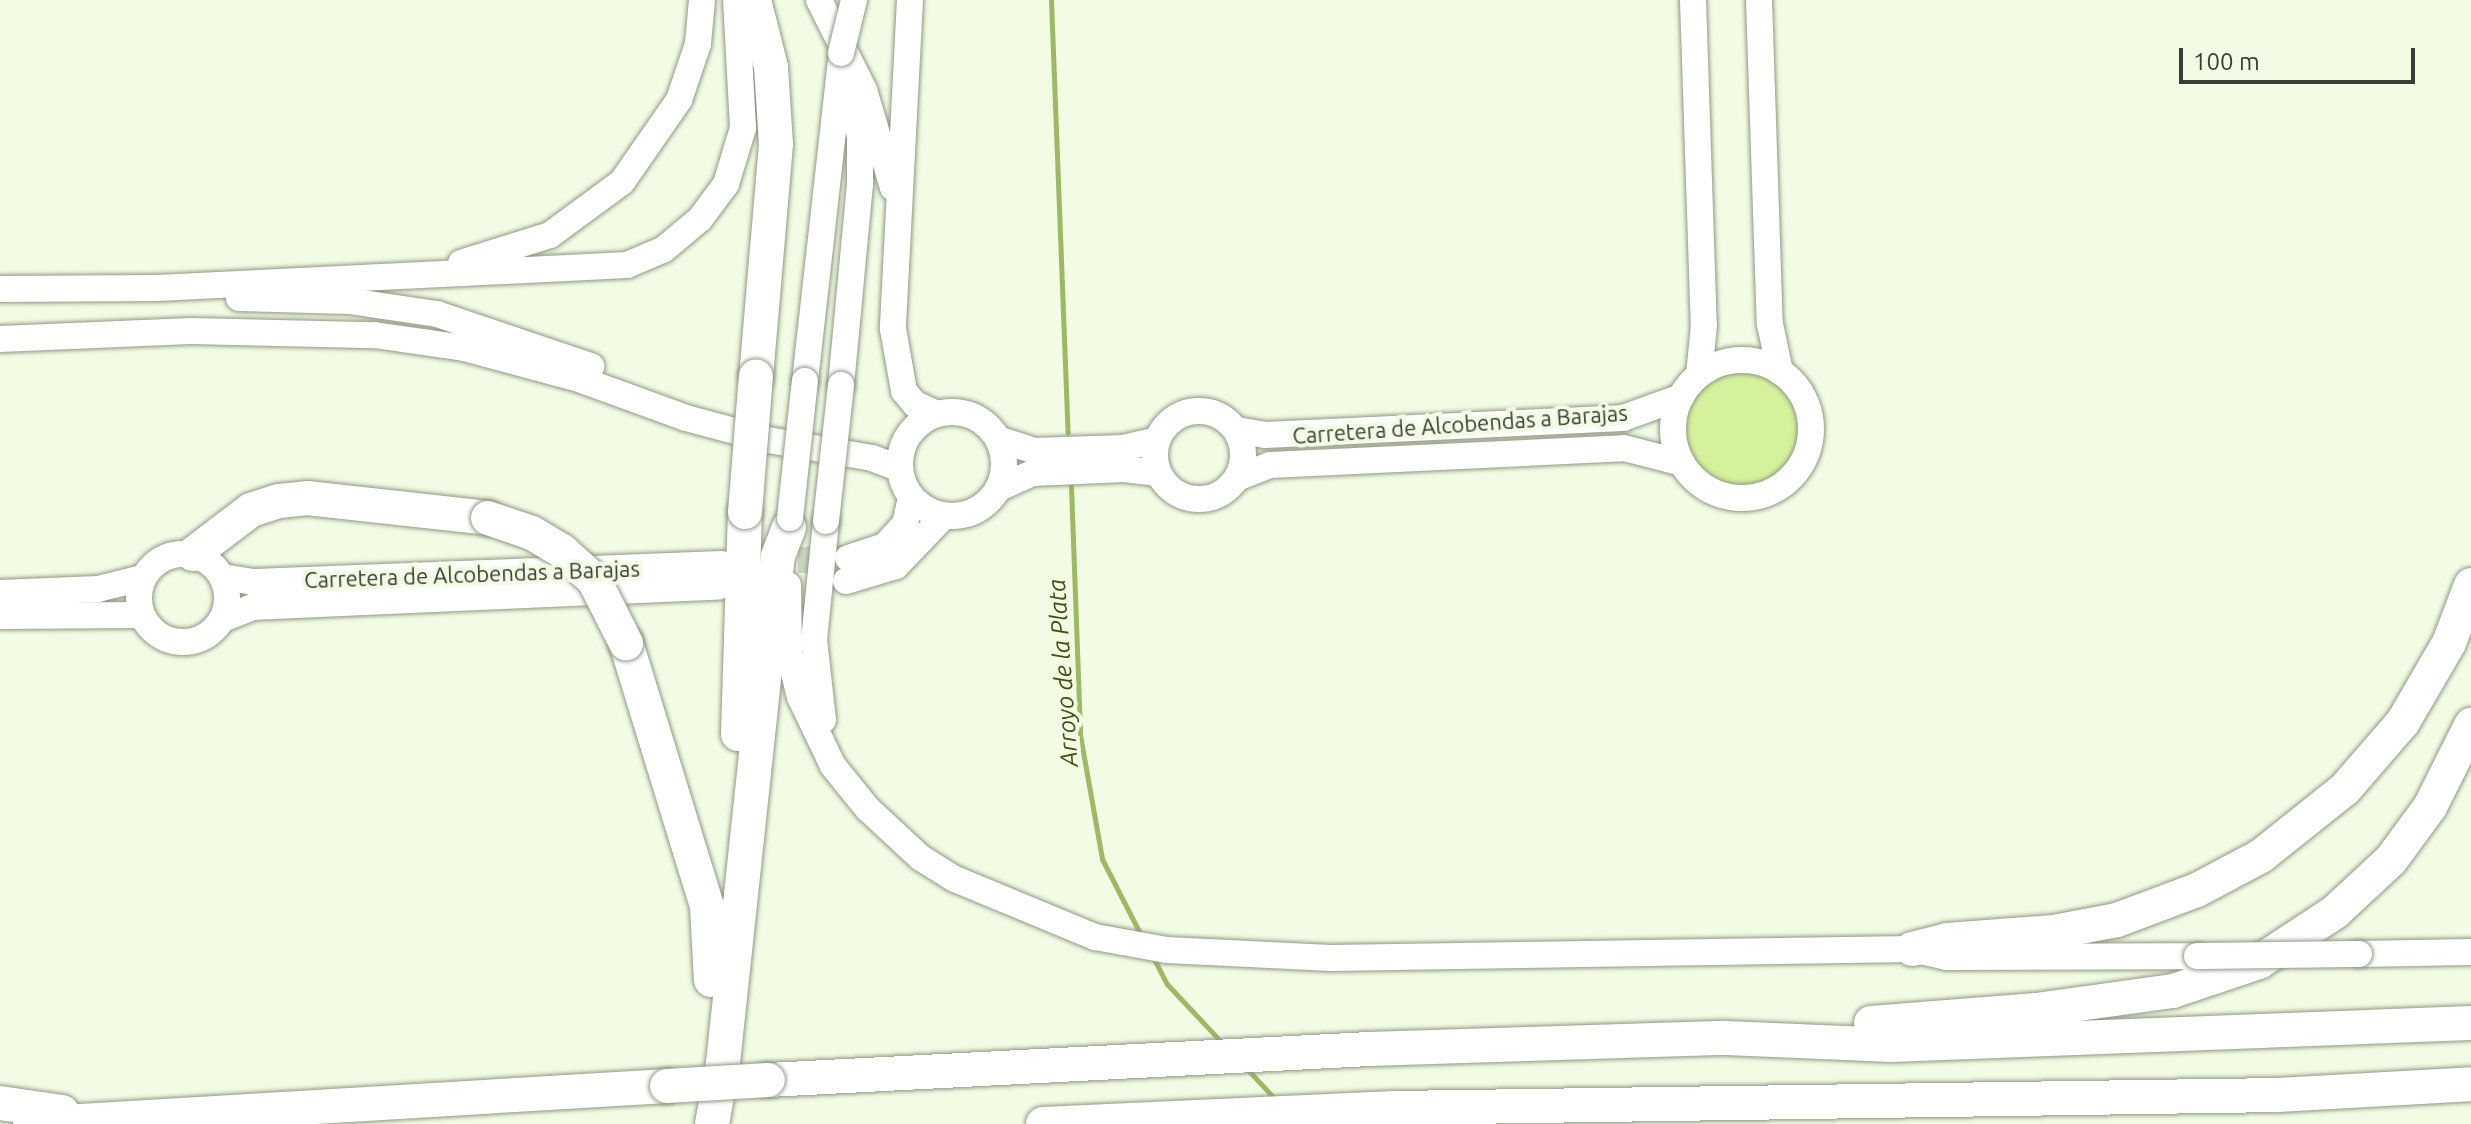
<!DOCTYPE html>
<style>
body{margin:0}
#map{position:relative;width:2471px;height:1124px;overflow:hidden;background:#f2fbe4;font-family:Ubuntu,sans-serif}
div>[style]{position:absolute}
.green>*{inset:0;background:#d4f19b}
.round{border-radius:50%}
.stream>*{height:5px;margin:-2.5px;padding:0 2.5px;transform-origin:2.5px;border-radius:2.5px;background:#9db963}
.secondary-tunnel>*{height:26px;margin-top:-13px;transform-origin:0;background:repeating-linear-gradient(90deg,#cdd5c1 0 26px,transparent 0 39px)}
.roads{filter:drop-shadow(0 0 2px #909884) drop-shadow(0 0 2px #909884)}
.secondary>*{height:26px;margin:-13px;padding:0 13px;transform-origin:13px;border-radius:13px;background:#fff}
.secondary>.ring{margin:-13px;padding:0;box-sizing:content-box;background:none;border:26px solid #fff;border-radius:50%}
.highway>*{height:34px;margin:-17px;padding:0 17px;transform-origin:17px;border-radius:17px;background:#fff}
.bridges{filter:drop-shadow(0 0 2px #909884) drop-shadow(0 0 2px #909884)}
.secondary-bridge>*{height:26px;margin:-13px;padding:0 13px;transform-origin:13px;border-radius:13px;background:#fff}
.highway-bridge>*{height:34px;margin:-17px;padding:0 17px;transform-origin:17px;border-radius:17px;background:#fff}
span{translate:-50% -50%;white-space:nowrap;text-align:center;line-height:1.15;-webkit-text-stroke:8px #f2fbe4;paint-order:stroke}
.street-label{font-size:22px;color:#3a3d34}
.water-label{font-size:24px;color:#405114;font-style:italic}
.scale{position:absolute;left:2179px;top:48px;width:236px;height:36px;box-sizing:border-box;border:4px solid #3a3d34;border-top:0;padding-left:10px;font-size:24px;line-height:28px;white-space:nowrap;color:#3a3d34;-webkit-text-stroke:6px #f2fbe4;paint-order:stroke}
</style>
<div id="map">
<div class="green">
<div class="round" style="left:1683px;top:370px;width:116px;height:116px"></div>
</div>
<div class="stream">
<div style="left:1051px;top:0;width:433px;rotate:87.8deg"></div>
<div style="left:1071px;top:486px;width:249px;rotate:87.9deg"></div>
<div style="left:1080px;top:735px;width:126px;rotate:79.9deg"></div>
<div style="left:1102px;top:859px;width:88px;rotate:62.9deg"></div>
<div style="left:1153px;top:957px;width:30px;rotate:63deg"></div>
<div style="left:1167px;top:984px;width:83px;rotate:46.9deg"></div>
<div style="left:1247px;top:1069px;width:42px;rotate:46.9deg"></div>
</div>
<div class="secondary-tunnel">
<div style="left:759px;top:562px;width:85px;rotate:-2.7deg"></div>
</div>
<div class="roads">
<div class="secondary">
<div style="left:819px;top:0;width:101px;rotate:63.4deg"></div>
<div style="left:864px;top:90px;width:102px;rotate:73.5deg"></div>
<div style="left:910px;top:0;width:329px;rotate:93deg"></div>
<div style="left:893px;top:329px;width:63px;rotate:79.9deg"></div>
<div style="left:904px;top:391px;width:17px;rotate:50deg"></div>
<div style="left:915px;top:404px;width:24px;rotate:24deg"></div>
<div style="left:1693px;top:0;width:325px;rotate:88.1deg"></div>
<div style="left:1704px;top:325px;width:50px;rotate:95.7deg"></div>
<div style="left:1759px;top:0;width:324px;rotate:88.1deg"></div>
<div style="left:1770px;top:324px;width:49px;rotate:78.2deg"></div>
<div style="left:461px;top:263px;width:93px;rotate:-17.5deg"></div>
<div style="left:550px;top:235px;width:89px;rotate:-36.4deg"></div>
<div style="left:622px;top:182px;width:100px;rotate:-55.2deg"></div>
<div style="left:679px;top:100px;width:59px;rotate:-71.3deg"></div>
<div style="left:698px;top:44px;width:44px;rotate:-84.8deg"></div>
<div style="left:0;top:289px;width:157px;rotate:-0.4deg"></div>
<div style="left:157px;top:288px;width:471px;rotate:-2.8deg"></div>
<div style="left:627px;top:265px;width:39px;rotate:-23deg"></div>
<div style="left:663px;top:250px;width:48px;rotate:-40deg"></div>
<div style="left:700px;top:219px;width:44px;rotate:-53.4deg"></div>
<div style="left:726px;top:184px;width:59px;rotate:-73.1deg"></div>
<div style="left:743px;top:128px;width:128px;rotate:-93.1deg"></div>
<div style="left:239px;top:298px;width:110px;rotate:1.6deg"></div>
<div style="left:349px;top:301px;width:89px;rotate:8.4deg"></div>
<div style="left:437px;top:314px;width:163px;rotate:18.7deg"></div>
<div style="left:0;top:339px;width:191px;rotate:-2.4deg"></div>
<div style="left:191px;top:331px;width:183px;rotate:1.3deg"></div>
<div style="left:374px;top:335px;width:91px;rotate:8.2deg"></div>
<div style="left:464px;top:348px;width:119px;rotate:15.1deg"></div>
<div style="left:579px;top:379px;width:114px;rotate:20deg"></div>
<div style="left:686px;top:418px;width:85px;rotate:15deg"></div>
<div style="left:768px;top:440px;width:106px;rotate:9.8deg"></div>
<div style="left:872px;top:458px;width:30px;rotate:21deg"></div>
<div class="ring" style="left:1673px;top:360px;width:112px;height:112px"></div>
<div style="left:805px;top:381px;width:323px;rotate:-83.6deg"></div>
<div style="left:841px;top:385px;width:201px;rotate:-84.6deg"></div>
<div style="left:860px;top:185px;width:48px;rotate:-90deg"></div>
<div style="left:860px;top:137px;width:86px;rotate:-100deg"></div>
<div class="ring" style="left:1155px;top:411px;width:62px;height:62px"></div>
<div class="ring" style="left:900px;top:412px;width:78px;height:78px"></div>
<div style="left:1237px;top:430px;width:28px;rotate:10deg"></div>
<div style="left:1265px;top:435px;width:358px;rotate:-2.7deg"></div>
<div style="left:1623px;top:418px;width:62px;rotate:-19.9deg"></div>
<div style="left:998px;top:439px;width:38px;rotate:18deg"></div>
<div style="left:1034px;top:451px;width:89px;rotate:-1.9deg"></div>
<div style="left:1123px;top:448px;width:35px;rotate:-13deg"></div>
<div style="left:1239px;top:477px;width:33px;rotate:-21deg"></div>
<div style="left:1270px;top:465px;width:354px;rotate:-2.7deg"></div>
<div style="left:1624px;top:448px;width:60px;rotate:14.5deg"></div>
<div style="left:999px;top:488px;width:37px;rotate:-24deg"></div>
<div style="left:1033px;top:473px;width:91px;rotate:-2.5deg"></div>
<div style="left:1124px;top:469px;width:34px;rotate:7deg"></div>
<div class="ring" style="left:139px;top:554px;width:62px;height:62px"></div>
<div style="left:848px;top:558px;width:39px;rotate:-18deg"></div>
<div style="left:885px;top:546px;width:30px;rotate:-48deg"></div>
<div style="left:905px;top:524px;width:28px;rotate:-77deg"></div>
<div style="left:222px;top:577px;width:32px;rotate:9deg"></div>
<div style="left:254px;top:582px;width:468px;rotate:-2.2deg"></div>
<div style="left:846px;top:581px;width:52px;rotate:-16.7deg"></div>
<div style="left:896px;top:566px;width:69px;rotate:-46.2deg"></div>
<div style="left:788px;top:585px;width:68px;rotate:89.2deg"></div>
<div style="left:789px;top:653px;width:45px;rotate:76deg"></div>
<div style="left:800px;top:697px;width:76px;rotate:64.4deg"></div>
<div style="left:833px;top:766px;width:55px;rotate:50.9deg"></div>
<div style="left:868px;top:809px;width:72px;rotate:42.8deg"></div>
<div style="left:921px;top:858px;width:40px;rotate:32deg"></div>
<div style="left:955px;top:879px;width:152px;rotate:22.5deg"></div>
<div style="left:1095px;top:937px;width:73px;rotate:10.2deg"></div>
<div style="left:1167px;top:950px;width:164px;rotate:2.8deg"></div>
<div style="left:1331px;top:958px;width:581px;rotate:-0.89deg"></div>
<div style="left:1912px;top:949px;width:36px;rotate:13deg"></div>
<div style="left:1947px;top:957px;width:250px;rotate:-0.2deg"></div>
<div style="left:0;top:593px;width:98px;rotate:-2.3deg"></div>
<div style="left:98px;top:589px;width:45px;rotate:-14deg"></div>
<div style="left:0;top:616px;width:141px;rotate:-0.4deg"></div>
<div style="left:223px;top:619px;width:31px;rotate:-22deg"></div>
<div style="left:252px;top:607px;width:467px;rotate:-2.5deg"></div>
<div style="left:823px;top:720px;width:81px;rotate:-96.4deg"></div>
<div style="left:814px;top:640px;width:120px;rotate:-84.2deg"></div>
<div style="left:2359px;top:954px;width:112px;rotate:-1deg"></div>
</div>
<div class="highway">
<div style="left:754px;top:0;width:69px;rotate:75.8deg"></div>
<div style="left:771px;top:67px;width:77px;rotate:86.3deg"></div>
<div style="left:776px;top:144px;width:233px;rotate:94.9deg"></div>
<div style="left:193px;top:554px;width:73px;rotate:-37.2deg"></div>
<div style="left:251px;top:510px;width:29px;rotate:-18deg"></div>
<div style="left:279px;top:501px;width:28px;rotate:-6deg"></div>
<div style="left:307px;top:498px;width:182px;rotate:6.3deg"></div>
<div style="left:626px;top:643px;width:276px;rotate:72.9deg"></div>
<div style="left:707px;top:907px;width:73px;rotate:86.9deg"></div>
<div style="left:738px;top:734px;width:222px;rotate:-88.2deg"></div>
<div style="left:1912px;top:949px;width:36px;rotate:-14deg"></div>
<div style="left:1947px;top:940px;width:107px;rotate:-4.3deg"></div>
<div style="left:2054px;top:932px;width:64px;rotate:-10.8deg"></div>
<div style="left:2117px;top:920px;width:85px;rotate:-20.6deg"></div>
<div style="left:2197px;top:890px;width:72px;rotate:-28deg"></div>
<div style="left:2261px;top:856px;width:107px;rotate:-38.6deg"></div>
<div style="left:2345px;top:789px;width:89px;rotate:-49.1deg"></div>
<div style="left:2403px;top:722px;width:91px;rotate:-59.8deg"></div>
<div style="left:2449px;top:643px;width:62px;rotate:-69.2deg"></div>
<div style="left:1871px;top:1023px;width:166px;rotate:-4.5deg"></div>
<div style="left:2036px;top:1010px;width:138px;rotate:-7.9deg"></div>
<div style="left:2173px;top:991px;width:91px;rotate:-18.6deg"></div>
<div style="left:2259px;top:962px;width:91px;rotate:-33.3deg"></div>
<div style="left:2335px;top:912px;width:76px;rotate:-42.9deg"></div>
<div style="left:2391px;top:860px;width:66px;rotate:-53.7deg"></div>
<div style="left:2430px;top:807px;width:92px;rotate:-63.4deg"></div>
<div style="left:768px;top:1080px;width:602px;rotate:-2.95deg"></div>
<div style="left:1369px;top:1049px;width:357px;rotate:-1.8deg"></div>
<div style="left:1726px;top:1038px;width:165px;rotate:2.4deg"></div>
<div style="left:1891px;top:1045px;width:580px;rotate:-2.17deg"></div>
<div style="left:0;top:1103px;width:63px;rotate:8.3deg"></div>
<div style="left:30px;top:1124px;width:638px;rotate:-3.41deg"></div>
<div style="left:712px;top:1124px;width:62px;rotate:-79.8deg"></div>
<div style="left:723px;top:1063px;width:443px;rotate:-83.9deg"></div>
<div style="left:770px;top:622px;width:66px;rotate:-83.1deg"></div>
<div style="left:778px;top:556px;width:31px;rotate:-69deg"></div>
<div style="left:1043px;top:1124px;width:351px;rotate:-2.6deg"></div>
<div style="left:1394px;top:1108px;width:883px;rotate:-0.84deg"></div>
<div style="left:2277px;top:1095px;width:194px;rotate:-3.2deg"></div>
</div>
</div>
<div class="bridges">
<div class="secondary-bridge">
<div style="left:841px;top:53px;width:55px;rotate:-76.2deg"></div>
<div style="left:790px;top:518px;width:138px;rotate:-83.8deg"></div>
<div style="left:826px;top:521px;width:137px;rotate:-83.7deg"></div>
<div style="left:2197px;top:956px;width:162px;rotate:-0.7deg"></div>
</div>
<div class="highway-bridge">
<div style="left:745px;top:512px;width:136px;rotate:-85.4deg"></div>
<div style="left:488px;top:518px;width:46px;rotate:18.8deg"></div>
<div style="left:532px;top:533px;width:35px;rotate:31deg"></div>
<div style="left:562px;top:551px;width:43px;rotate:42.2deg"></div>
<div style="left:594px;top:580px;width:71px;rotate:63.1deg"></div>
<div style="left:667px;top:1086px;width:101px;rotate:-3.4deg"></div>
</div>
</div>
<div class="street-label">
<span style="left:1460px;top:424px;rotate:-4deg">Carretera de Alcobendas a Barajas</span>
<span style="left:472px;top:574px;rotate:-2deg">Carretera de Alcobendas a Barajas</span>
</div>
<div class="water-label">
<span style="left:1063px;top:673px;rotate:-94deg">Arroyo de la Plata</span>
</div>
<div class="scale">100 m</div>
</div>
